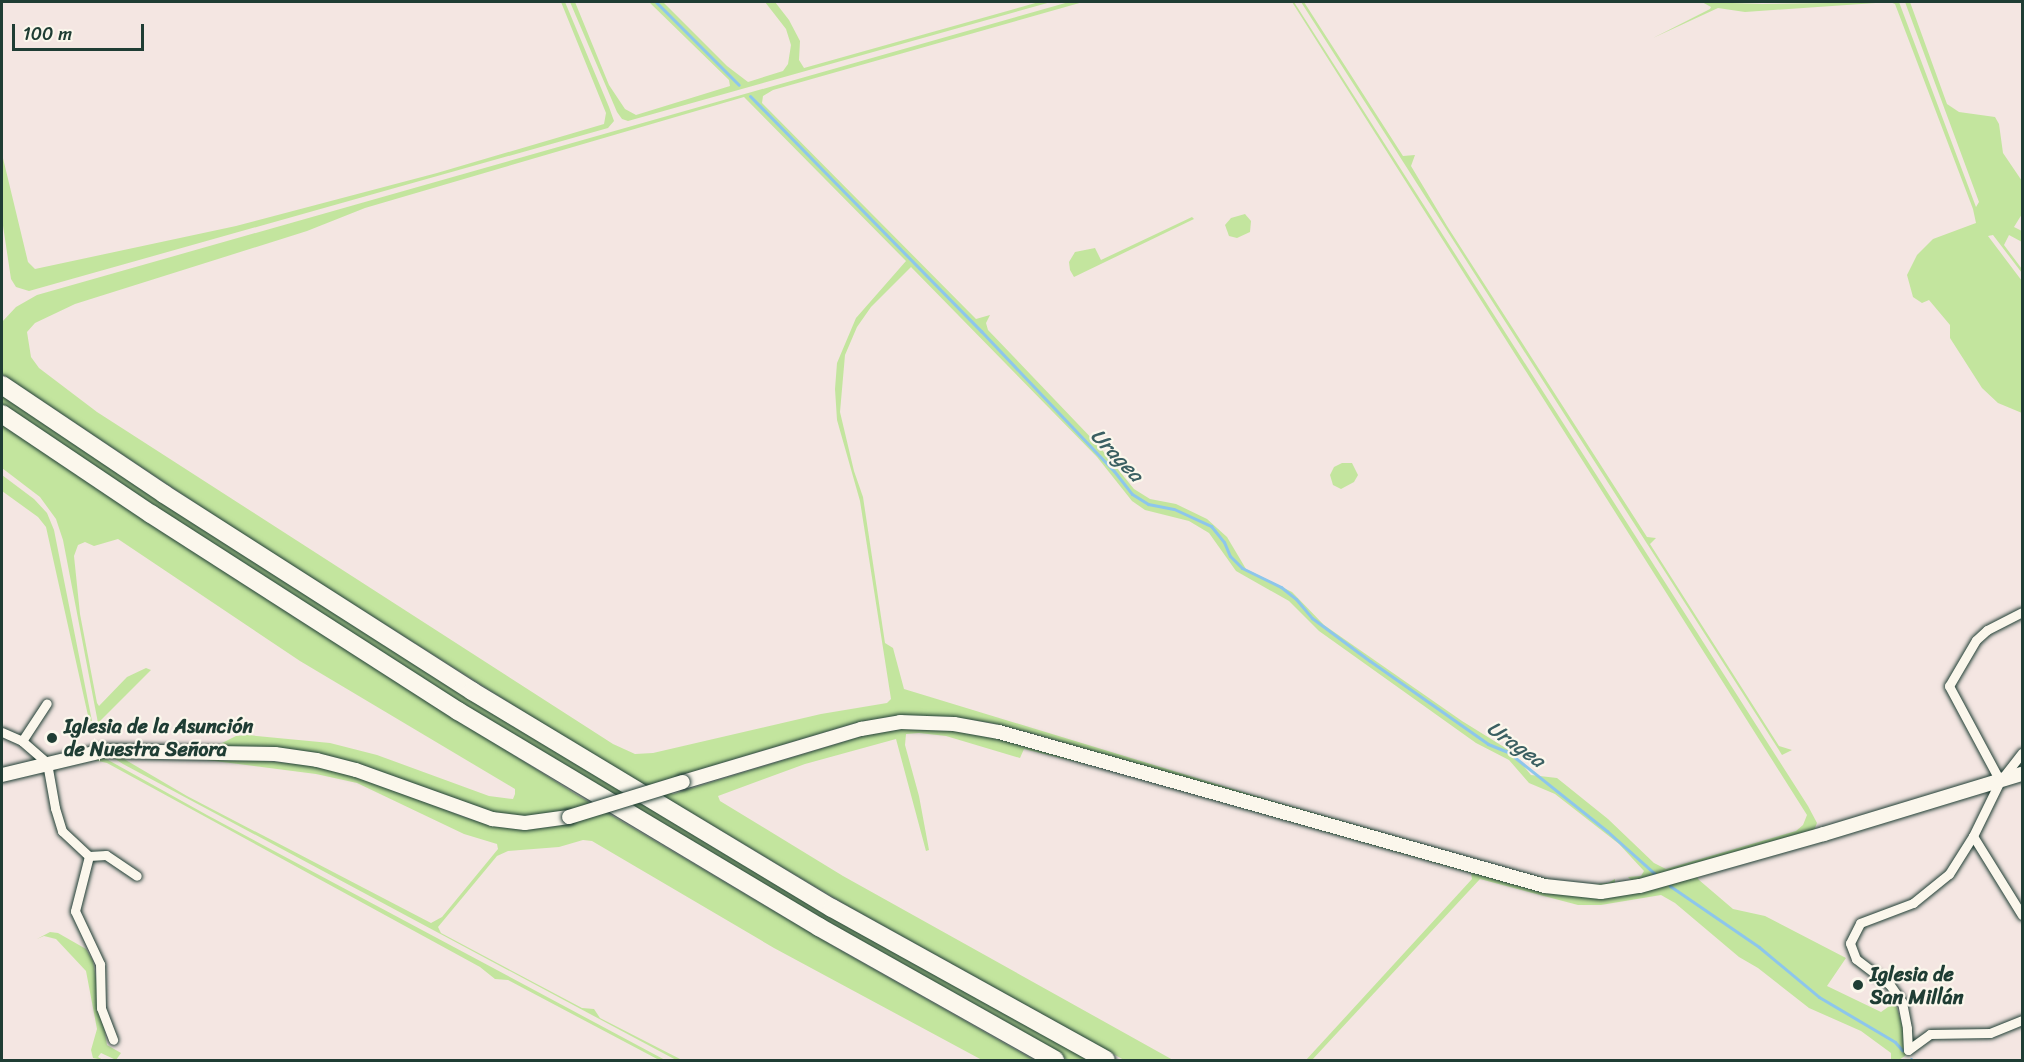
<!DOCTYPE html>
<meta charset="utf-8">
<style>
body{margin:0}
#map{position:relative;width:2024px;height:1062px;overflow:hidden;background:#f4e6e2;font-family:Sriracha,sans-serif}
div>[style]{position:absolute}
.green>*{inset:0;background:#c3e59e}
.stream>*{height:3px;margin:-1.5px;padding:0 1.5px;transform-origin:1.5px;border-radius:1.5px;background:#8dc6ec}
.roads{filter:drop-shadow(0 0 2px #1f3d34) drop-shadow(0 0 2px #1f3d34)}
.street>*{height:9px;margin:-4.5px;padding:0 4.5px;transform-origin:4.5px;border-radius:4.5px;background:#fbf7ec}
.secondary>*{height:14px;margin:-7px;padding:0 7px;transform-origin:7px;border-radius:7px;background:#fbf7ec}
.highway>*{height:18px;margin:-9px;padding:0 9px;transform-origin:9px;border-radius:9px;background:#fbf7ec}
.bridges{filter:drop-shadow(0 0 2px #1f3d34) drop-shadow(0 0 2px #1f3d34)}
.secondary-bridge>*{height:14px;margin:-7px;padding:0 7px;transform-origin:7px;border-radius:7px;background:#fbf7ec}
.dots>*{width:16px;height:16px;translate:-50% -50%;box-sizing:border-box;border:3px solid #fbf7ec;border-radius:50%}
span{translate:-50% -50%;white-space:nowrap;text-align:center;line-height:1.15;-webkit-text-stroke:4.5px #fbf7ec;paint-order:stroke}
.poi-label{font-size:20px;color:#1f3d34;font-weight:700}
.left{translate:0 -50%;text-align:left}
.water-label{font-size:21px;color:#3a5f62;font-style:italic}
.frame{position:absolute;inset:0;border:3px solid #1f3d34;pointer-events:none}
.scale{position:absolute;left:12px;top:24px;width:132px;height:27px;box-sizing:border-box;border:3px solid #1f3d34;border-top:0;padding-left:8px;font-size:18px;line-height:21px;white-space:nowrap;color:#1f3d34;-webkit-text-stroke:4px #fbf7ec;paint-order:stroke}
</style>
<div id="map">
<div class="green">
<div style="clip-path:polygon(561px 2px,565px 2px,609px 107px,614px 121px,608px 128px,29px 291px,16px 287px,11px 279px,2px 219px,2px 154px,28px 262px,35px 269px,236px 226px,437px 173px,604px 124px,606px 113px)"></div>
<div style="clip-path:polygon(570px 2px,575px 2px,609px 85px,625px 109px,636px 115px,730px 86px,729px 80px,649px 2px,663px 2px,727px 66px,748px 82px,783px 71px,788px 64px,791px 45px,786px 29px,765px 2px,775px 2px,789px 20px,800px 41px,799px 60px,804px 68px,1039px 2px,1051px 2px,628px 121px,622px 119px,617px 112px)"></div>
<div style="clip-path:polygon(evenodd,1069px 2px,1083px 2px,773px 90px,763px 96px,762px 103px,976px 319px,990px 315px,986px 323px,988px 330px,1098px 445px,1134px 489px,1150px 499px,1176px 504px,1207px 519px,1227px 537px,1246px 569px,1292px 592px,1324px 625px,1462px 721px,1512px 752px,1531px 775px,1557px 778px,1608px 819px,1654px 863px,1666px 869px,1796px 831px,1803px 825px,1807px 815px,1292px 2px,1294px 2px,1808px 806px,1817px 823px,1814px 830px,1634px 883px,1628px 877px,1641px 876px,1644px 871px,1619px 844px,1555px 794px,1529px 783px,1509px 760px,1476px 743px,1319px 631px,1289px 601px,1236px 571px,1209px 533px,1189px 521px,1145px 510px,1132px 501px,1097px 457px,911px 267px,871px 307px,857px 327px,845px 355px,840px 412px,854px 471px,863px 497px,885px 643px,893px 648px,904px 689px,1269px 800px,1513px 870px,1563px 883px,1587px 885px,1608px 883px,1615px 879px,1615px 886px,1570px 886px,1237px 795px,1045px 737px,992px 723px,952px 717px,888px 717px,852px 724px,655px 783px,673px 794px,872px 733px,900px 729px,964px 731px,994px 737px,1544px 891px,1597px 897px,1694px 873px,1699px 880px,1733px 909px,1765px 916px,1846px 958px,1827px 986px,1881px 1012px,1895px 1002px,1908px 1043px,1905px 1056px,1899px 1060px,1891px 1060px,1891px 1053px,1861px 1031px,1809px 1008px,1758px 968px,1739px 957px,1675px 903px,1661px 895px,1601px 905px,1578px 905px,1480px 879px,1312px 1060px,1306px 1060px,1472px 879px,1471px 873px,1098px 767px,1024px 749px,1020px 758px,946px 736px,919px 733px,906px 734px,905px 745px,919px 796px,929px 850px,926px 851px,896px 739px,805px 764px,718px 796px,720px 801px,843px 876px,1173px 1060px,1124px 1060px,848px 906px,567px 739px,242px 534px,2px 374px,2px 322px,16px 307px,37px 295px,1069px 2px,744px 97px,906px 261px,856px 318px,837px 363px,835px 389px,837px 420px,860px 501px,891px 699px,887px 703px,821px 714px,653px 753px,635px 754px,613px 744px,97px 412px,39px 368px,31px 357px,27px 332px,35px 323px,75px 304px,307px 231px,365px 208px,744px 97px)"></div>
<div style="clip-path:polygon(1301px 2px,1304px 2px,1403px 156px,1415px 155px,1411px 166px,1447px 226px,1647px 537px,1656px 538px,1650px 544px,1779px 746px,1792px 750px,1782px 755px)"></div>
<div style="clip-path:polygon(1702px 2px,1762px 4px,1899px 2px,1976px 207px,1979px 202px,1905px 2px,1910px 2px,1947px 104px,1959px 112px,1995px 117px,1999px 124px,2003px 153px,2022px 181px,2022px 214px,2014px 227px,2022px 231px,2022px 242px,2009px 235px,2004px 245px,2022px 269px,2022px 273px,1993px 235px,1988px 236px,2022px 281px,2022px 413px,1998px 403px,1982px 388px,1950px 338px,1950px 325px,1929px 300px,1922px 303px,1913px 297px,1907px 275px,1917px 255px,1933px 239px,1976px 223px,1973px 209px,1895px 4px,1890px 2px,1745px 12px,1718px 8px,1653px 38px,1710px 9px,1711px 7px)"></div>
<div style="clip-path:polygon(1245px 214px,1251px 221px,1250px 232px,1237px 238px,1229px 236px,1225px 225px,1231px 218px)"></div>
<div style="clip-path:polygon(1192px 217px,1194px 219px,1074px 277px,1070px 270px,1069px 262px,1075px 252px,1095px 248px,1101px 260px)"></div>
<div style="clip-path:polygon(2px 392px,187px 517px,1093px 1060px,1068px 1060px,1032px 1041px,896px 964px,463px 707px,2px 407px)"></div>
<div style="clip-path:polygon(evenodd,2px 424px,284px 610px,577px 795px,840px 950px,1034px 1060px,982px 1060px,774px 948px,592px 841px,583px 840px,559px 847px,508px 851px,497px 856px,438px 927px,441px 933px,582px 1008px,594px 1009px,600px 1018px,682px 1060px,676px 1060px,123px 764px,112px 757px,224px 758px,301px 764px,333px 769px,369px 780px,464px 817px,491px 825px,515px 829px,551px 827px,577px 822px,562px 812px,515px 817px,485px 813px,362px 765px,219px 749px,220px 744px,236px 736px,247px 735px,330px 743px,377px 755px,489px 796px,513px 799px,515px 794px,515px 789px,300px 661px,118px 539px,94px 546px,85px 542px,78px 545px,74px 556px,80px 614px,97px 703px,99px 706px,127px 677px,146px 668px,151px 670px,98px 723px,63px 540px,56px 519px,40px 497px,2px 468px,2px 424px,153px 757px,207px 760px,316px 774px,357px 783px,464px 834px,497px 844px,498px 849px,442px 917px,431px 923px,187px 796px,124px 759px,153px 757px)"></div>
<div style="clip-path:polygon(1342px 463px,1352px 463px,1358px 475px,1354px 482px,1341px 489px,1333px 485px,1330px 475px,1334px 467px)"></div>
<div style="clip-path:polygon(2px 475px,34px 499px,47px 513px,54px 530px,92px 721px,89px 720px,46px 527px,38px 517px,2px 491px)"></div>
<div style="clip-path:polygon(101px 756px,207px 815px,665px 1060px,659px 1060px,508px 980px,495px 979px,480px 967px,107px 763px,90px 759px)"></div>
<div style="clip-path:polygon(50px 932px,58px 933px,86px 949px,93px 961px,107px 1045px,121px 1053px,116px 1060px,101px 1053px,98px 1057px,103px 1060px,93px 1058px,91px 1050px,97px 1029px,86px 971px,56px 939px,44px 936px,37px 939px)"></div>
</div>
<div class="stream">
<div style="left:656px;top:2px;width:117px;rotate:45deg"></div>
<div style="left:750px;top:96px;width:330px;rotate:45.5deg"></div>
<div style="left:981px;top:331px;width:193px;rotate:46.5deg"></div>
<div style="left:1114px;top:471px;width:29px;rotate:52deg"></div>
<div style="left:1132px;top:494px;width:19px;rotate:32deg"></div>
<div style="left:1148px;top:504px;width:26px;rotate:11deg"></div>
<div style="left:1174px;top:509px;width:41px;rotate:24.7deg"></div>
<div style="left:1211px;top:526px;width:21px;rotate:51deg"></div>
<div style="left:1224px;top:542px;width:15px;rotate:67deg"></div>
<div style="left:1230px;top:556px;width:17px;rotate:45deg"></div>
<div style="left:1242px;top:568px;width:43px;rotate:26deg"></div>
<div style="left:1281px;top:587px;width:19px;rotate:39deg"></div>
<div style="left:1296px;top:599px;width:25px;rotate:50deg"></div>
<div style="left:1312px;top:618px;width:72px;rotate:36.6deg"></div>
<div style="left:1370px;top:661px;width:144px;rotate:35.1deg"></div>
<div style="left:1488px;top:744px;width:22px;rotate:22deg"></div>
<div style="left:1508px;top:752px;width:127px;rotate:38.6deg"></div>
<div style="left:1607px;top:831px;width:64px;rotate:41.9deg"></div>
<div style="left:1670px;top:886px;width:108px;rotate:34.4deg"></div>
<div style="left:1759px;top:947px;width:78px;rotate:39.8deg"></div>
<div style="left:1819px;top:997px;width:88px;rotate:30.6deg"></div>
<div style="left:1895px;top:1042px;width:11px;rotate:49deg"></div>
<div style="left:1911px;top:1059px;width:1px;rotate:45deg"></div>
</div>
<div class="roads">
<div class="street">
<div style="left:2px;top:732px;width:22px;rotate:24deg"></div>
<div style="left:22px;top:741px;width:33px;rotate:41deg"></div>
<div style="left:47px;top:763px;width:46px;rotate:79.9deg"></div>
<div style="left:55px;top:808px;width:24px;rotate:73deg"></div>
<div style="left:62px;top:831px;width:37px;rotate:43deg"></div>
<div style="left:89px;top:856px;width:57px;rotate:104.3deg"></div>
<div style="left:75px;top:911px;width:59px;rotate:64.7deg"></div>
<div style="left:100px;top:964px;width:44px;rotate:88.7deg"></div>
<div style="left:101px;top:1008px;width:34px;rotate:69deg"></div>
<div style="left:22px;top:741px;width:45px;rotate:-56.7deg"></div>
<div style="left:2000px;top:781px;width:108px;rotate:-118.2deg"></div>
<div style="left:1949px;top:686px;width:53px;rotate:-59.6deg"></div>
<div style="left:1976px;top:640px;width:15px;rotate:-42deg"></div>
<div style="left:1987px;top:630px;width:39px;rotate:-27deg"></div>
<div style="left:1973px;top:836px;width:93px;rotate:58.2deg"></div>
<div style="left:89px;top:856px;width:17px;rotate:-3deg"></div>
<div style="left:106px;top:855px;width:37px;rotate:34deg"></div>
<div style="left:1908px;top:1050px;width:22px;rotate:-93deg"></div>
<div style="left:1907px;top:1028px;width:26px;rotate:-101deg"></div>
<div style="left:1902px;top:1002px;width:21px;rotate:-125deg"></div>
<div style="left:1890px;top:985px;width:43px;rotate:-142.6deg"></div>
<div style="left:1856px;top:959px;width:17px;rotate:-111deg"></div>
<div style="left:1850px;top:943px;width:22px;rotate:-63deg"></div>
<div style="left:1860px;top:923px;width:57px;rotate:-20.7deg"></div>
<div style="left:1913px;top:903px;width:46px;rotate:-38.9deg"></div>
<div style="left:1949px;top:874px;width:45px;rotate:-57.7deg"></div>
<div style="left:1973px;top:836px;width:61px;rotate:-63.9deg"></div>
<div style="left:2000px;top:781px;width:36px;rotate:-52deg"></div>
<div style="left:1908px;top:1050px;width:27px;rotate:-36deg"></div>
<div style="left:1930px;top:1034px;width:60px;rotate:-1deg"></div>
<div style="left:1990px;top:1033px;width:35px;rotate:-22deg"></div>
</div>
<div class="secondary">
<div style="left:2px;top:775px;width:104px;rotate:-13.4deg"></div>
<div style="left:103px;top:751px;width:172px;rotate:1deg"></div>
<div style="left:275px;top:754px;width:42px;rotate:8.1deg"></div>
<div style="left:317px;top:760px;width:40px;rotate:14.4deg"></div>
<div style="left:356px;top:770px;width:145px;rotate:19.8deg"></div>
<div style="left:492px;top:819px;width:33px;rotate:7deg"></div>
<div style="left:525px;top:823px;width:44px;rotate:-7.8deg"></div>
<div style="left:683px;top:782px;width:186px;rotate:-16.6deg"></div>
<div style="left:861px;top:729px;width:40px;rotate:-10deg"></div>
<div style="left:900px;top:722px;width:54px;rotate:2.1deg"></div>
<div style="left:954px;top:724px;width:46px;rotate:10.1deg"></div>
<div style="left:999px;top:732px;width:567px;rotate:15.75deg"></div>
<div style="left:1545px;top:886px;width:56px;rotate:6.1deg"></div>
<div style="left:1601px;top:892px;width:39px;rotate:-9deg"></div>
<div style="left:1640px;top:886px;width:191px;rotate:-15.8deg"></div>
<div style="left:1824px;top:834px;width:207px;rotate:-16.9deg"></div>
</div>
<div class="highway">
<div style="left:2px;top:385px;width:195px;rotate:33.9deg"></div>
<div style="left:164px;top:494px;width:366px;rotate:32.6deg"></div>
<div style="left:472px;top:691px;width:420px;rotate:31.1deg"></div>
<div style="left:832px;top:908px;width:313px;rotate:29deg"></div>
<div style="left:2px;top:414px;width:179px;rotate:33.9deg"></div>
<div style="left:151px;top:514px;width:365px;rotate:32.7deg"></div>
<div style="left:458px;top:711px;width:421px;rotate:30.9deg"></div>
<div style="left:819px;top:927px;width:271px;rotate:29.4deg"></div>
</div>
</div>
<div class="bridges">
<div class="secondary-bridge">
<div style="left:569px;top:817px;width:119px;rotate:-17.1deg"></div>
</div>
</div>
<div class="dots">
<div style="left:52px;top:738px;background:#1f3d34"></div>
<div style="left:1858px;top:985px;background:#1f3d34"></div>
</div>
<div class="poi-label">
<span class="left" style="left:64px;top:738px">Iglesia de la Asunción<br>de Nuestra Señora</span>
<span class="left" style="left:1870px;top:986px">Iglesia de<br>San Millán</span>
</div>
<div class="water-label">
<span style="left:1117px;top:455px;rotate:46deg">Uragea</span>
<span style="left:1516px;top:744px;rotate:35deg">Uragea</span>
</div>
<div class="frame"></div>
<div class="scale">100 m</div>
</div>
